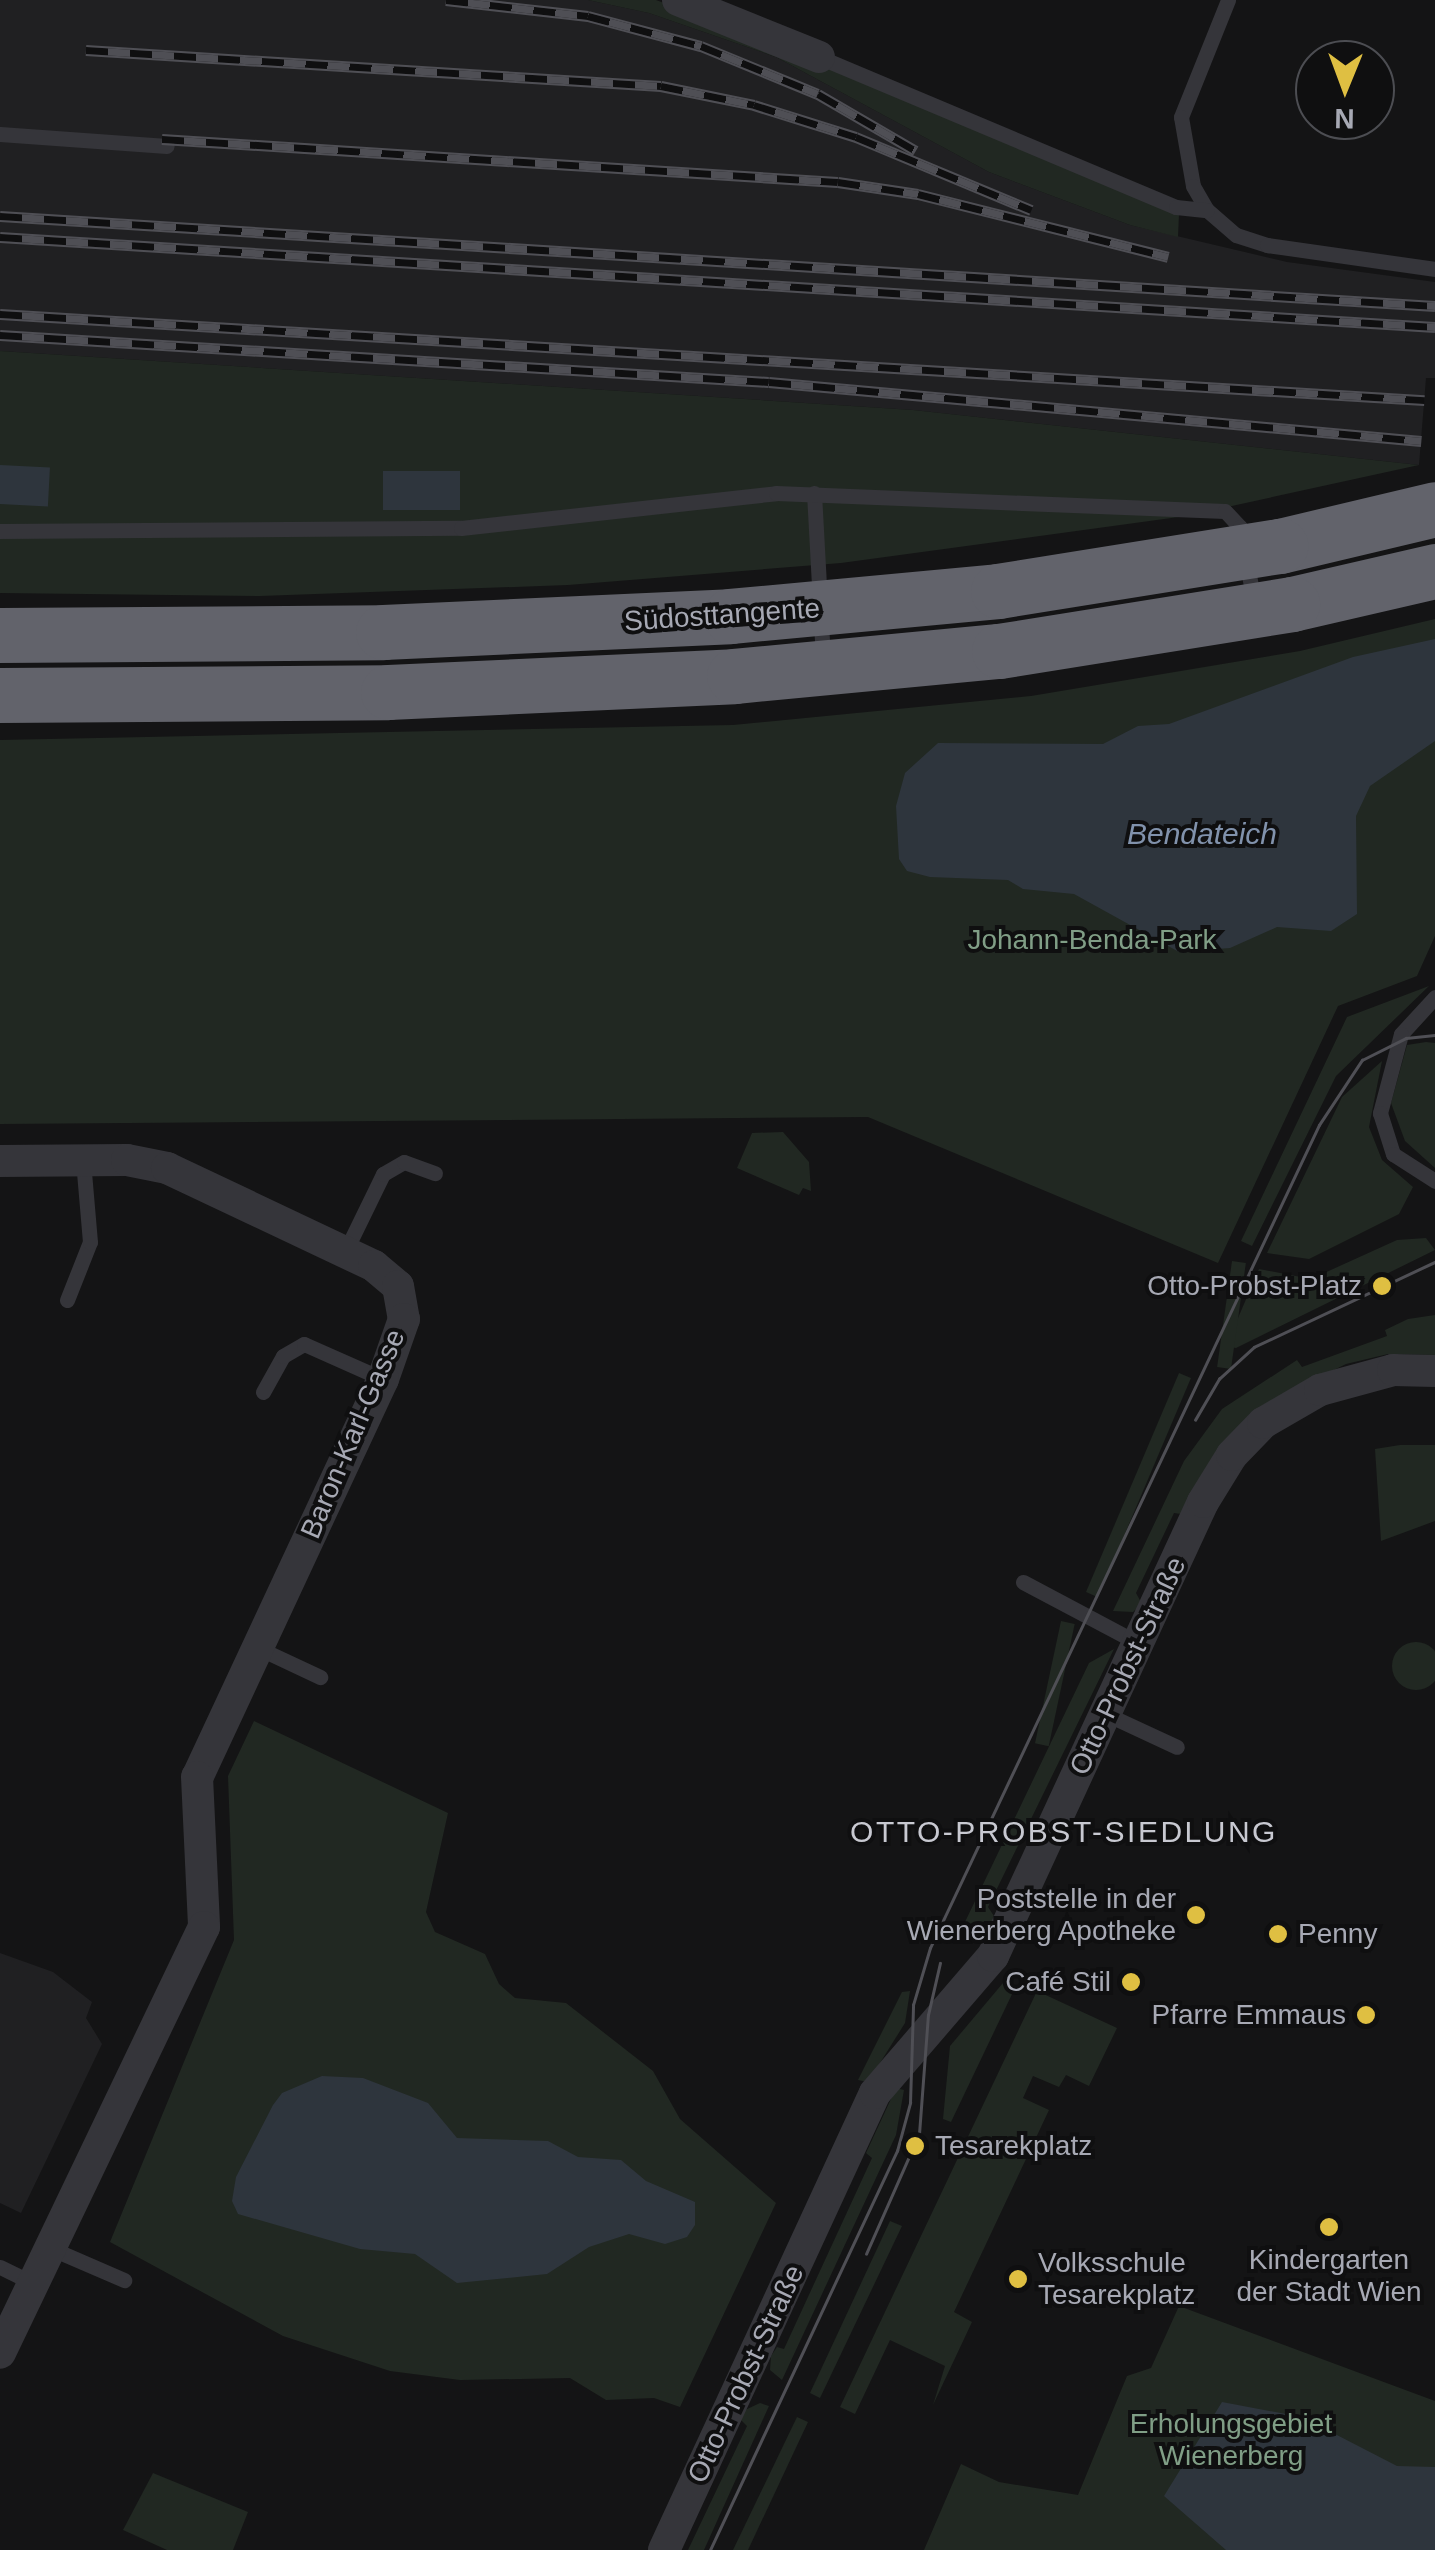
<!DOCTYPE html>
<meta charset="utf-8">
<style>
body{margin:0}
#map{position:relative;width:1435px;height:2550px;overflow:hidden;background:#141415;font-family:Helvetica,sans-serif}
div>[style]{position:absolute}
.built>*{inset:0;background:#202022}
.green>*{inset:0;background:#212822;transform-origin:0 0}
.round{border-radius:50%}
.water>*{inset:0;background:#2e353d;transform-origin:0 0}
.lane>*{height:15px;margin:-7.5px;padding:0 7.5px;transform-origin:7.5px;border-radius:7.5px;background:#35353a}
.street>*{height:32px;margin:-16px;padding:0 16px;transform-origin:16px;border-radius:16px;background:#35353a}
.highway>*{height:55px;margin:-27.5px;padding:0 27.5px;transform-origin:27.5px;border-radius:27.5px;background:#62636b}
.tram>*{height:2.5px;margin:-1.25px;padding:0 1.25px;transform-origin:1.25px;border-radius:1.25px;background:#4f4f55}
.rail>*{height:11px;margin-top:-5.5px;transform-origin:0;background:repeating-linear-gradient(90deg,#0f0f10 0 22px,#4f4f55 0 44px);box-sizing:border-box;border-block:2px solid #4f4f55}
.highway-bridge>*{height:55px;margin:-27.5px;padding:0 27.5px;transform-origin:27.5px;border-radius:27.5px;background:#62636b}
.dots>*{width:28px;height:28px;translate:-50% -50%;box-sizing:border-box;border:5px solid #0f0f10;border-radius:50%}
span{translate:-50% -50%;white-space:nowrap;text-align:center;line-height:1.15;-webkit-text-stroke:8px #0f0f10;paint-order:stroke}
.street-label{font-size:28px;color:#a7a9b4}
.park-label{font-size:28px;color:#809e86}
.poi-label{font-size:28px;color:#a7a9b4}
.right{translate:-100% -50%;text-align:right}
.left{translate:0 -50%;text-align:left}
.water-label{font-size:30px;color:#8192ac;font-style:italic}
.neighbourhood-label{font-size:30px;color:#c8c9d1;letter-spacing:2.5px}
.north{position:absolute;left:1295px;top:40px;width:100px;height:100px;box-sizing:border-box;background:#0f0f10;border:2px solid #4c4d52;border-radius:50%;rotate:181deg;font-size:28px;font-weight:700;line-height:40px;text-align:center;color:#a7a9b4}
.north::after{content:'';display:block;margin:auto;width:35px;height:45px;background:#dfbf42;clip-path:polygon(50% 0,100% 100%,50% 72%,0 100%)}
</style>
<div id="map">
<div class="built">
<div style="clip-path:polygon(0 0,588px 0,649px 13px,776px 57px,989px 172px,1130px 225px,1287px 262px,1435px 282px,1435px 378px,1426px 378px,1419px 465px,913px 410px,0 351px)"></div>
<div style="clip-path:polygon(0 1953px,53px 1972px,92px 2002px,86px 2018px,102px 2044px,21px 2213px,0 2203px)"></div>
</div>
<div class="green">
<div style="clip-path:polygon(588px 0,656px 0,810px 58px,1179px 214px,1178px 237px,1130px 225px,989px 172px,776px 57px,649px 13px)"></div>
<div style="clip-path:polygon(0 351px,913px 410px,1419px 465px,1186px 516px,841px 563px,568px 585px,260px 596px,0 593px)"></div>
<div style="clip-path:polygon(1435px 619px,1435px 936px,1417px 976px,1338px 1006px,1218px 1263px,868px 1117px,0 1124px,0 740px,733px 725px,1031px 696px,1300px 651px)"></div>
<div style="clip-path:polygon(1429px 986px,1336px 1076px,1252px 1246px,1241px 1241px,1347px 1017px)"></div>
<div style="clip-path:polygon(1426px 1042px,1435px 1043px,1435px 1168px,1405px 1141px,1391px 1103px,1407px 1045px)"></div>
<div style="clip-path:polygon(1382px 1061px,1369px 1127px,1382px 1160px,1413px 1187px,1399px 1214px,1309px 1259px,1267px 1253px,1342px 1097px)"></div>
<div style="clip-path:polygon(783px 1132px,809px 1162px,811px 1191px,803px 1188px,799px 1195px,737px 1168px,752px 1133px)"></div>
<div style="clip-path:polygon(1426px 1238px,1435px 1250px,1236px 1348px,1226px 1346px,1259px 1269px,1311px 1279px,1397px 1240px)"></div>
<div style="left:1232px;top:1261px;width:14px;height:107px;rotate:8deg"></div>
<div style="clip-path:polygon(1435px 1315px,1435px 1355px,1388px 1354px,1346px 1364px,1263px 1405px,1181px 1514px,1174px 1513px,1136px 1593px,1142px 1604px,1133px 1612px,1113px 1611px,1184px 1461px,1222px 1409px,1297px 1360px,1302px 1367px,1387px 1336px,1385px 1330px,1408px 1319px)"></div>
<div style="left:1179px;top:1373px;width:13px;height:238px;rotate:23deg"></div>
<div style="clip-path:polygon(1400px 1445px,1435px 1445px,1435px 1521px,1381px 1541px,1375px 1449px)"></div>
<div style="left:1061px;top:1621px;width:14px;height:125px;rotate:12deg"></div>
<div class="round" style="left:1392px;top:1642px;width:48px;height:48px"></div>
<div style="clip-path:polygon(1114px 1649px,988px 1907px,994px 1916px,986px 1935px,964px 1924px,1089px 1663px)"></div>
<div style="clip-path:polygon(254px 1721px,448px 1813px,426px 1912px,435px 1932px,485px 1954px,499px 1984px,515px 1998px,566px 2003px,653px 2071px,680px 2119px,776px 2203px,680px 2407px,654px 2398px,606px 2400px,570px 2378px,460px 2380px,390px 2371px,283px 2336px,110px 2242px,234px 1940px,228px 1776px)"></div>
<div style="clip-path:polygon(1008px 1977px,1014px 1990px,951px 2122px,943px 2119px,950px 2046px)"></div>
<div style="clip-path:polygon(910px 1991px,905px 2023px,868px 2082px,858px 2080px,902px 1992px)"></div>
<div style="clip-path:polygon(1037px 1991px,1117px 2028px,1089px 2086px,1066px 2075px,1059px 2087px,1033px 2076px,1023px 2098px,1049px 2110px,954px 2312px,972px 2322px,933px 2405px,945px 2366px,890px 2340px,855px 2414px,840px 2407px)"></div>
<div style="clip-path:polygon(896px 2088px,904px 2090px,896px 2135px,782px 2380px,770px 2370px,771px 2356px,777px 2347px,784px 2349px,872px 2158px,866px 2153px)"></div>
<div style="clip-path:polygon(890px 2221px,902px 2226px,820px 2398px,810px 2393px)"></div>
<div style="clip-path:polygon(1179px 2306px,1435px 2401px,1435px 2550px,924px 2550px,961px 2464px,999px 2482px,1078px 2495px,1127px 2376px,1151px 2368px)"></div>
<div style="clip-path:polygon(760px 2403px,769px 2406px,704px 2550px,688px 2550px,747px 2426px,741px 2420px,745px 2410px)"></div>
<div style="clip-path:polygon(797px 2417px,808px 2422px,748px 2550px,733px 2550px)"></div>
<div style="clip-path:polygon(153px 2473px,248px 2512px,233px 2550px,167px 2550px,123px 2530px)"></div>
</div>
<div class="water">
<div style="left:0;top:465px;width:50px;height:39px;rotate:3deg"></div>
<div style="left:383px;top:471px;width:77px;height:39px"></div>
<div style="clip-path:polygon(1435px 639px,1435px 741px,1370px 786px,1356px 816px,1357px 914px,1331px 931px,1277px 927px,1230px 948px,1179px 952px,1074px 894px,1023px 889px,1008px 880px,930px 877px,907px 871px,899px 859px,896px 806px,905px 773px,938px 743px,1103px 744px,1138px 726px,1169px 724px,1353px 657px)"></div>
<div style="clip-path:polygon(322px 2076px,363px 2078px,428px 2103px,457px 2138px,548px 2141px,578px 2157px,621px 2160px,646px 2181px,695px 2202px,695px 2225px,687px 2237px,665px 2244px,629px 2234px,589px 2247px,547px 2274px,457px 2283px,415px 2254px,360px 2249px,238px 2214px,232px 2201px,236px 2177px,273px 2105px,282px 2093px)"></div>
<div style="clip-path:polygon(1222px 2402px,1302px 2417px,1397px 2466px,1435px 2467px,1435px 2550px,1226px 2550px,1164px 2496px)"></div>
</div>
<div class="lane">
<div style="left:1228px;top:0;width:126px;rotate:111.9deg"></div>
<div style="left:1181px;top:117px;width:70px;rotate:80.1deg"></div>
<div style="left:1193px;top:186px;width:28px;rotate:60deg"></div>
<div style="left:1207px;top:210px;width:38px;rotate:41deg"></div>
<div style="left:1236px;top:235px;width:33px;rotate:18deg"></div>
<div style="left:1267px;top:245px;width:170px;rotate:8.1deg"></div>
<div style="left:819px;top:57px;width:387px;rotate:22.8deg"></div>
<div style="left:1176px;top:207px;width:31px;rotate:6deg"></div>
<div style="left:0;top:134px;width:167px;rotate:4.1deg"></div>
<div style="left:814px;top:493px;width:166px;rotate:86.9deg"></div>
<div style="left:0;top:531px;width:461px;rotate:-0.4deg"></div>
<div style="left:461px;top:528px;width:317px;rotate:-6.3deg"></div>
<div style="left:776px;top:493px;width:449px;rotate:2.3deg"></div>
<div style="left:1225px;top:511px;width:22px;rotate:47deg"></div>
<div style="left:1240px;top:527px;width:76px;rotate:79.4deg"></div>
<div style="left:1435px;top:997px;width:50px;rotate:132.6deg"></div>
<div style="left:1401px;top:1034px;width:82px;rotate:104.9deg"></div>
<div style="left:1380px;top:1113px;width:43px;rotate:72.4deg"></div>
<div style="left:1393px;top:1154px;width:50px;rotate:32.7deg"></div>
<div style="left:345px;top:1252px;width:87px;rotate:-64deg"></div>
<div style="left:383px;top:1174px;width:24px;rotate:-30deg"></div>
<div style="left:404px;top:1162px;width:33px;rotate:20deg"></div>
<div style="left:67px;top:1300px;width:62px;rotate:-68.4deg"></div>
<div style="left:90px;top:1242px;width:81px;rotate:-94.9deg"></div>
<div style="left:263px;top:1392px;width:41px;rotate:-60.9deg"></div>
<div style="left:283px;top:1356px;width:24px;rotate:-30deg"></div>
<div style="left:304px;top:1344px;width:86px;rotate:23.9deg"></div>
<div style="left:1023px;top:1582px;width:132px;rotate:27.9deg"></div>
<div style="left:256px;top:1647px;width:71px;rotate:25.1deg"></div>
<div style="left:1106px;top:1714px;width:78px;rotate:24.9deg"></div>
<div style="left:50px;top:2248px;width:81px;rotate:23.4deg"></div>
<div style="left:0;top:2267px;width:37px;rotate:26deg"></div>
</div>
<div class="street">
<div style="left:678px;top:0;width:152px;rotate:22deg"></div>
<div style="left:0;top:1161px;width:127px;rotate:-0.5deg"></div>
<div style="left:127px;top:1160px;width:41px;rotate:11.3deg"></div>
<div style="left:167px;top:1168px;width:229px;rotate:25.3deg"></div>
<div style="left:374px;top:1266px;width:31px;rotate:40deg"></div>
<div style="left:398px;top:1286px;width:34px;rotate:80deg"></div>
<div style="left:404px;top:1319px;width:64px;rotate:109.3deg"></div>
<div style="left:383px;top:1379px;width:439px;rotate:115deg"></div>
<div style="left:197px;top:1777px;width:150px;rotate:87.3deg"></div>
<div style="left:204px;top:1927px;width:472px;rotate:115.6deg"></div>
<div style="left:664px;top:2550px;width:503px;rotate:-65.22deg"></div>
<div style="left:875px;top:2093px;width:181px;rotate:-49.3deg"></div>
<div style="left:993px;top:1956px;width:500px;rotate:-65.18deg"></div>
<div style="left:1203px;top:1502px;width:55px;rotate:-58.3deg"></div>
<div style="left:1232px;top:1455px;width:45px;rotate:-45.9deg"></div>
<div style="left:1263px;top:1423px;width:66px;rotate:-30.1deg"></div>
<div style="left:1320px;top:1390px;width:76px;rotate:-15.3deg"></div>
<div style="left:1393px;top:1370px;width:42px;rotate:1.4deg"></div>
</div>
<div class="highway">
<div style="left:1280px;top:546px;width:159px;rotate:-13.4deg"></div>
<div style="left:1292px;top:604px;width:147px;rotate:-13deg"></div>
<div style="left:0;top:635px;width:383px;rotate:-0.4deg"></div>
<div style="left:383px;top:632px;width:347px;rotate:-2.6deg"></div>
<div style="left:0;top:695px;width:388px;rotate:-0.4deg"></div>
<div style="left:388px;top:692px;width:346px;rotate:-2.6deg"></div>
</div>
<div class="tram">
<div style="left:1195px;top:1420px;width:48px;rotate:-59.7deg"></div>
<div style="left:1219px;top:1379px;width:47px;rotate:-42.4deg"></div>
<div style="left:1254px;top:1347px;width:200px;rotate:-25.2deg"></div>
<div style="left:866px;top:2254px;width:131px;rotate:-66.2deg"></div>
<div style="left:919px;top:2134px;width:119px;rotate:-85.7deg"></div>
<div style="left:928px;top:2015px;width:53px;rotate:-77deg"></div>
<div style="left:710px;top:2550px;width:441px;rotate:-64.9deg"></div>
<div style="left:897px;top:2151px;width:50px;rotate:-74.8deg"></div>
<div style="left:910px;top:2103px;width:98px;rotate:-88.2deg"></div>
<div style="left:913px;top:2005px;width:59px;rotate:-73.4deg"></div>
<div style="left:930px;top:1948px;width:910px;rotate:-64.7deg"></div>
<div style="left:1319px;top:1125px;width:78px;rotate:-56.5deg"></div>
<div style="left:1362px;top:1060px;width:49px;rotate:-26.6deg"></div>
<div style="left:1406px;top:1038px;width:29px;rotate:-6deg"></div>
</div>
<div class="rail">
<div style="left:446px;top:0;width:143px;rotate:6.4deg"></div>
<div style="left:588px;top:16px;width:117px;rotate:14.9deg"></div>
<div style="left:701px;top:46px;width:126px;rotate:22.3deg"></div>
<div style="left:818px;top:94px;width:113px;rotate:30.2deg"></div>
<div style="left:86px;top:50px;width:576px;rotate:3.58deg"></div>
<div style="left:661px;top:86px;width:95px;rotate:11.5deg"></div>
<div style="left:754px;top:105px;width:107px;rotate:17.4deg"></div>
<div style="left:856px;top:137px;width:190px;rotate:22.6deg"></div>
<div style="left:162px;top:139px;width:677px;rotate:3.64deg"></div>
<div style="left:838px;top:182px;width:81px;rotate:8.5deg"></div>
<div style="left:918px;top:194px;width:258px;rotate:14.1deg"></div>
<div style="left:0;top:216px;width:1438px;rotate:3.59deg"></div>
<div style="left:0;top:237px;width:1438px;rotate:3.59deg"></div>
<div style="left:0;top:314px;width:1427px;rotate:3.46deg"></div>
<div style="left:0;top:335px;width:770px;rotate:3.5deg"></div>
<div style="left:769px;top:382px;width:655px;rotate:5.17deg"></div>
</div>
<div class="highway-bridge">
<div style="left:730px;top:616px;width:269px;rotate:-5.3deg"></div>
<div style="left:998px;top:591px;width:286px;rotate:-9.1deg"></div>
<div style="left:734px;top:676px;width:266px;rotate:-5.4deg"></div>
<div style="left:999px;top:651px;width:297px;rotate:-9.1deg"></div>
</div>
<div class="dots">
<div style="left:1382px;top:1286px;background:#dfbf42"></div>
<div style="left:1196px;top:1915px;background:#dfbf42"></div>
<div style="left:1278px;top:1934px;background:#dfbf42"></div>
<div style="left:1131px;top:1982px;background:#dfbf42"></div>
<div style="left:1366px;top:2015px;background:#dfbf42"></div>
<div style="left:915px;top:2146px;background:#dfbf42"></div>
<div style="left:1329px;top:2227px;background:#dfbf42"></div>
<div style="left:1018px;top:2279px;background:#dfbf42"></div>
</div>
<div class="street-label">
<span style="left:722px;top:615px;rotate:-4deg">Südosttangente</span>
<span style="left:353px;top:1434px;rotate:-67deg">Baron-Karl-Gasse</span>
<span style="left:1128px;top:1666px;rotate:-65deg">Otto-Probst-Straße</span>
<span style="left:746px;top:2374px;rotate:-65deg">Otto-Probst-Straße</span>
</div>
<div class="park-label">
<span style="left:1092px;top:940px">Johann-Benda-Park</span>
<span style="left:1231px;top:2440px">Erholungsgebiet<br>Wienerberg</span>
</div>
<div class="poi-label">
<span class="right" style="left:1362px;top:1286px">Otto-Probst-Platz</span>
<span class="right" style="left:1176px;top:1915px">Poststelle in der<br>Wienerberg Apotheke</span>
<span class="left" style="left:1298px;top:1934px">Penny</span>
<span class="right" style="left:1111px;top:1982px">Café Stil</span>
<span class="right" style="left:1346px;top:2015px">Pfarre Emmaus</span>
<span class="left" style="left:935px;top:2146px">Tesarekplatz</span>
<span style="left:1329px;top:2276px">Kindergarten<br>der Stadt Wien</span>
<span class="left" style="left:1038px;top:2279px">Volksschule<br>Tesarekplatz</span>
</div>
<div class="water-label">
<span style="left:1202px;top:834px">Bendateich</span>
</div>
<div class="neighbourhood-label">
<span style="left:1064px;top:1832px">OTTO-PROBST-SIEDLUNG</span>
</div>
<div class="north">N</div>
</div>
